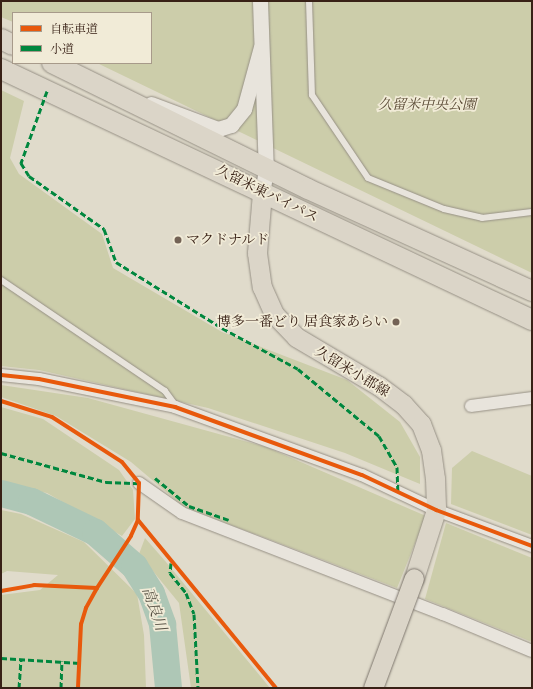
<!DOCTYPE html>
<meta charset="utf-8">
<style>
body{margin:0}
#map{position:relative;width:533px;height:689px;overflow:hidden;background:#e0dbcb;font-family:"IM FELL DW Pica","Noto Serif JP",serif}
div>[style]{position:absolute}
.green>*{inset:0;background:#cccdaa}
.river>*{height:27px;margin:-13.5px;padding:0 13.5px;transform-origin:13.5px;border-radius:13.5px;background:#aec7b6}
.roads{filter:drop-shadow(0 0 1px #969085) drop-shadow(0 0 1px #969085)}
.service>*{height:6px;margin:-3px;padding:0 3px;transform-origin:3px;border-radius:3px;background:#e8e4dc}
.minor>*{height:12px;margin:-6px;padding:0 6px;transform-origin:6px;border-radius:6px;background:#e8e4dc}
.tertiary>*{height:15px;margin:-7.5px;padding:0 7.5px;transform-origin:7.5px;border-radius:7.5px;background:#e8e4dc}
.primary>*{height:19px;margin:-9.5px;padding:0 9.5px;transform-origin:9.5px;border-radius:9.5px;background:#dbd5c8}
.trunk>*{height:20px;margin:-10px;padding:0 10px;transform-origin:10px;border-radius:10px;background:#dbd5c8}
.bridges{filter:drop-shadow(0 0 1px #7e776e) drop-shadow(0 0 1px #7e776e)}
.primary-bridge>*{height:19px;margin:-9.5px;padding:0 9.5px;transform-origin:9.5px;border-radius:9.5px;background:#dbd5c8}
.quiet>*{height:3px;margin-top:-1.5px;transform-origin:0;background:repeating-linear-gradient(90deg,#00873e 0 6px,transparent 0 9px)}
.cycleway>*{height:4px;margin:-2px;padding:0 2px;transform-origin:2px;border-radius:2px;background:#e8590c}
.dots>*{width:11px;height:11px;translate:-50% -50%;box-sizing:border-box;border:2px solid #f1ebd7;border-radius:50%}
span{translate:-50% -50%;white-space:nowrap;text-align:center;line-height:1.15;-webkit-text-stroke:3.5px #f1ebd7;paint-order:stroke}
.park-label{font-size:14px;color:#594934;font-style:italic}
.street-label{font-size:14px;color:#382116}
.poi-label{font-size:14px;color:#382116}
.left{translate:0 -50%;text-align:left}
.right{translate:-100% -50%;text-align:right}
.water-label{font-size:15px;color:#555043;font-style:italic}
.frame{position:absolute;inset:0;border:2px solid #382116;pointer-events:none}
.legend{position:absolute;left:12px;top:12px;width:140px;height:52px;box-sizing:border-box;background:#f1ebd7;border:1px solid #a79a8a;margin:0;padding:5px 7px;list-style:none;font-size:12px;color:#382116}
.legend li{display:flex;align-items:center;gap:8px;height:20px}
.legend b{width:20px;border:1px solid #a79a8a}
</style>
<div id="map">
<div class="green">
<div style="clip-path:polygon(1px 1px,532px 1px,532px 273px,97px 63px,151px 63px,151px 13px,13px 13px,13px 22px,1px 17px)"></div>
<div style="clip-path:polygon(1px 90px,24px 101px,10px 158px,19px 174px,102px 234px,113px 268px,222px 332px,347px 380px,400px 422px,420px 457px,420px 484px,345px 453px,208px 408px,39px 370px,1px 366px)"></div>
<div style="clip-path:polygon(1px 385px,88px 398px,266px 447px,426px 516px,397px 588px,184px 507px,131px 462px,56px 416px,1px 397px)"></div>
<div style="clip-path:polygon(1px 407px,43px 419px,119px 470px,133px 490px,135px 519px,122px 536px,47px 493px,1px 484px)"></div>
<div style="clip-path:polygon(472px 451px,532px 476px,532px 535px,451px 504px,452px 468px)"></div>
<div style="clip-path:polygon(1px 510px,21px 514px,84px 542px,137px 594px,144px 635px,146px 688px,1px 688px,1px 595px,40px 590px,58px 575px,7px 571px,1px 574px)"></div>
<div style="clip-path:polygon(446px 523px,532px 558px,532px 642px,425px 599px)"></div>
<div style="clip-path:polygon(145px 538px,166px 562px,270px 688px,191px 688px,179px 603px,139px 554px)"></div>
</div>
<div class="river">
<div style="left:1px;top:493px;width:31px;rotate:15deg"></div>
<div style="left:31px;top:501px;width:71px;rotate:25.8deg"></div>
<div style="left:95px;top:532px;width:52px;rotate:41.1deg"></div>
<div style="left:134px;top:566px;width:32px;rotate:58deg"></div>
<div style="left:151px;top:593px;width:33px;rotate:70deg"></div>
<div style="left:162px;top:624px;width:64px;rotate:84.6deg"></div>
</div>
<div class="roads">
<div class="service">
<div style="left:309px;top:1px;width:94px;rotate:88.2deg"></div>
<div style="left:312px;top:95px;width:100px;rotate:56deg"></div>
<div style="left:368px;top:178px;width:82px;rotate:22.2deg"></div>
<div style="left:444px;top:209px;width:39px;rotate:13deg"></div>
<div style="left:482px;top:218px;width:50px;rotate:-6.8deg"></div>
<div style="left:1px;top:280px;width:198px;rotate:34.1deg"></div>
<div style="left:165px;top:391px;width:19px;rotate:54deg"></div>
</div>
<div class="minor">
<div style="left:1px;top:375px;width:38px;rotate:6deg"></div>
<div style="left:39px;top:379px;width:139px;rotate:11.6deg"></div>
<div style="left:175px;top:407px;width:199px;rotate:20deg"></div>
<div style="left:362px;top:475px;width:82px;rotate:25.3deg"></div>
<div style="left:436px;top:510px;width:103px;rotate:20.6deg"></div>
<div style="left:471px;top:406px;width:62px;rotate:-7.5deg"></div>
<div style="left:139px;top:483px;width:52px;rotate:34.9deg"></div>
<div style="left:182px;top:513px;width:280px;rotate:21.2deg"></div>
<div style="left:443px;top:614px;width:96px;rotate:22.6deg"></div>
</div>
<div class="tertiary">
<div style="left:260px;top:1px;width:168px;rotate:88deg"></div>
<div style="left:266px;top:169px;width:24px;rotate:99deg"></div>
<div style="left:151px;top:104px;width:72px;rotate:20.5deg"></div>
<div style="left:218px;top:129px;width:14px;rotate:-17deg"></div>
<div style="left:231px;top:125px;width:21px;rotate:-51deg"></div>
<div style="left:244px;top:109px;width:64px;rotate:-74.7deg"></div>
</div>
<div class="primary">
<div style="left:262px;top:193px;width:60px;rotate:94.8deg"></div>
<div style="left:257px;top:253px;width:34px;rotate:82deg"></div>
<div style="left:262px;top:287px;width:30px;rotate:66deg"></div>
<div style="left:274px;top:314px;width:32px;rotate:46deg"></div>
<div style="left:296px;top:337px;width:96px;rotate:30.6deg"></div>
<div style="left:379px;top:386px;width:30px;rotate:37deg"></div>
<div style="left:403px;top:404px;width:27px;rotate:48deg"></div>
<div style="left:421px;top:424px;width:28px;rotate:69deg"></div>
<div style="left:431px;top:450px;width:28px;rotate:82deg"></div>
<div style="left:435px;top:478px;width:32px;rotate:88deg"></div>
<div style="left:436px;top:510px;width:71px;rotate:107.9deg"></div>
</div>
<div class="trunk">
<div style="left:1px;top:39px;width:13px;rotate:27deg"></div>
<div style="left:52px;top:63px;width:285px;rotate:26.2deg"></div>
<div style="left:308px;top:189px;width:246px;rotate:24.5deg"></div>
<div style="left:1px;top:69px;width:587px;rotate:25.3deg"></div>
</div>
</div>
<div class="bridges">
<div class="primary-bridge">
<div style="left:373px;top:688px;width:117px;rotate:-69.6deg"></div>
</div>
</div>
<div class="quiet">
<div style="left:47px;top:91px;width:77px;rotate:109.9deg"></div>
<div style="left:21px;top:163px;width:15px;rotate:58deg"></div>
<div style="left:29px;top:176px;width:92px;rotate:35.2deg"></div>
<div style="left:104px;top:229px;width:35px;rotate:70deg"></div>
<div style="left:116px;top:262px;width:125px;rotate:31.9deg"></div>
<div style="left:222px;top:328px;width:86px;rotate:28.3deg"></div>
<div style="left:298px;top:369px;width:105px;rotate:39.6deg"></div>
<div style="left:379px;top:436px;width:36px;rotate:60deg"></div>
<div style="left:397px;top:467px;width:25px;rotate:88deg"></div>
<div style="left:1px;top:453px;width:109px;rotate:15.4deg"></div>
<div style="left:106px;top:482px;width:33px;rotate:2deg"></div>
<div style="left:155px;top:478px;width:44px;rotate:39.5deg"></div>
<div style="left:189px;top:506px;width:42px;rotate:19.3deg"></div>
<div style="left:171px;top:563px;width:10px;rotate:96deg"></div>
<div style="left:170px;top:573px;width:26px;rotate:51deg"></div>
<div style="left:186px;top:593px;width:22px;rotate:69deg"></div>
<div style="left:194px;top:614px;width:74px;rotate:86.9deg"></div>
<div style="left:1px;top:658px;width:79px;rotate:3.6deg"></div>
<div style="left:19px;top:688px;width:29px;rotate:-86deg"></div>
<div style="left:61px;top:688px;width:27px;rotate:-88deg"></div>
</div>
<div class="cycleway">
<div style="left:1px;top:375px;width:38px;rotate:6deg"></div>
<div style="left:39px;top:379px;width:139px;rotate:11.6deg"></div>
<div style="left:175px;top:407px;width:199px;rotate:20deg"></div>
<div style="left:362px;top:475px;width:82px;rotate:25.3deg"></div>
<div style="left:436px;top:510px;width:103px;rotate:20.6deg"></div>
<div style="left:1px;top:401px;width:53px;rotate:17.4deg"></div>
<div style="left:52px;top:417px;width:83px;rotate:32.7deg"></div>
<div style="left:122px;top:462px;width:27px;rotate:51deg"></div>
<div style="left:139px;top:483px;width:37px;rotate:92deg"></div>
<div style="left:138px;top:520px;width:17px;rotate:114deg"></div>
<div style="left:131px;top:536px;width:62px;rotate:123.2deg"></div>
<div style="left:97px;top:588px;width:23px;rotate:119deg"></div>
<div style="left:86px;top:608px;width:17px;rotate:107deg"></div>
<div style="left:81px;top:624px;width:64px;rotate:92.7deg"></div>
<div style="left:138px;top:520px;width:217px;rotate:50.6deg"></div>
<div style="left:1px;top:591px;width:34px;rotate:-10deg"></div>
<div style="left:34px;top:585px;width:63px;rotate:2.7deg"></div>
</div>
<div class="dots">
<div style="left:178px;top:240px;background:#736255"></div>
<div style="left:396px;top:322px;background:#736255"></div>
</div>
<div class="park-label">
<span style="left:427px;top:105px">久留米中央公園</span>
</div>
<div class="street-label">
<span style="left:267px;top:194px;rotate:26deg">久留米東バイパス</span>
<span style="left:352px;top:372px;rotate:31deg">久留米小郡線</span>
</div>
<div class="poi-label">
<span class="left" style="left:186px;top:240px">マクドナルド</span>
<span class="right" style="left:388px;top:322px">博多一番どり 居食家あらい</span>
</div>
<div class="water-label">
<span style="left:154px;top:609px;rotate:71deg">高良川</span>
</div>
<div class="frame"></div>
<ul class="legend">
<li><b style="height:5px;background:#e8590c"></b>自転車道</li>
<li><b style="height:5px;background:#00873e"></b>小道</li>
</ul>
</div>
